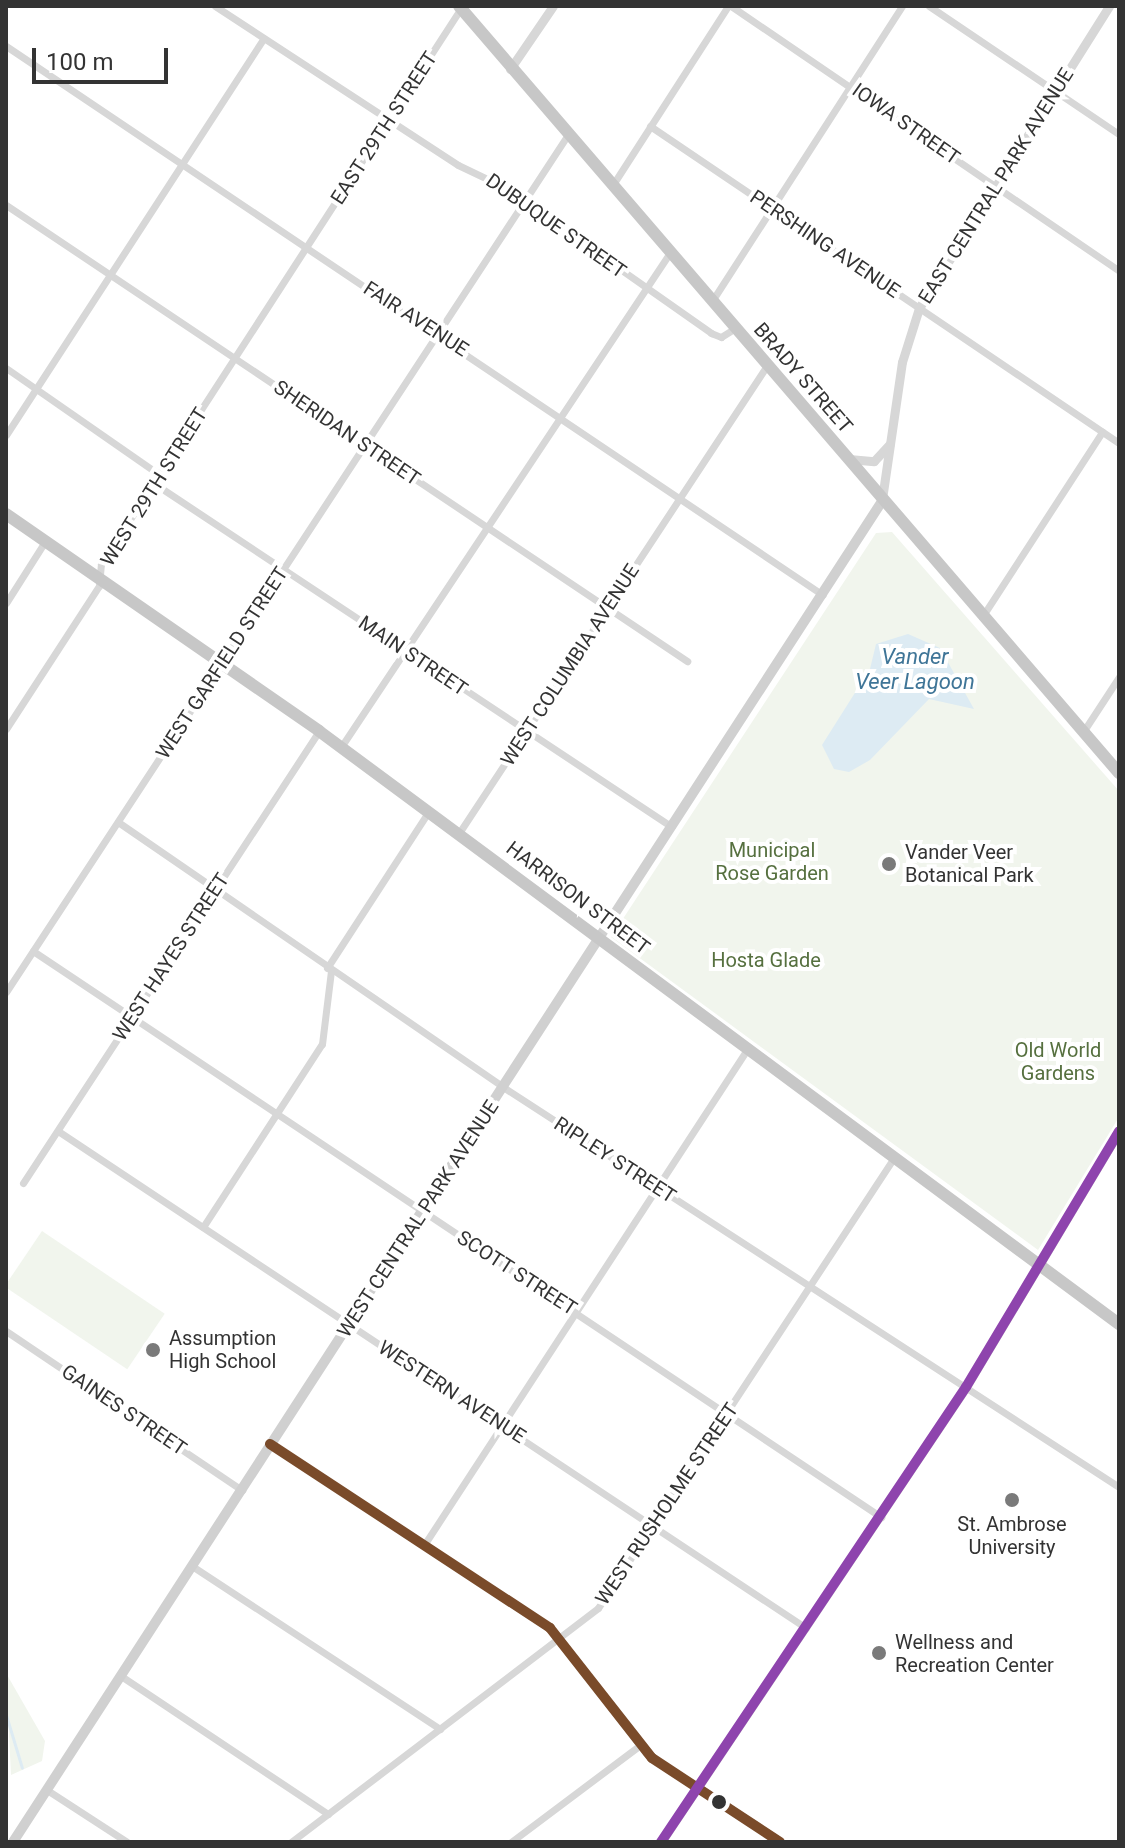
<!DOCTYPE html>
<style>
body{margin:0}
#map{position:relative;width:1125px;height:1848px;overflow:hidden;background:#fff;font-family:Roboto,sans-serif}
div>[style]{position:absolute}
.green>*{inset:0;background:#f1f5ed;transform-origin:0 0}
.water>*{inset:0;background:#ddebf3}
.stream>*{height:3px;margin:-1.5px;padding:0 1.5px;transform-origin:1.5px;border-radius:1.5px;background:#ddebf3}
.minor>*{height:7px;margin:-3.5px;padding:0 3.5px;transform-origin:3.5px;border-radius:3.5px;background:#d7d7d7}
.tertiary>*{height:9px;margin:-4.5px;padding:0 4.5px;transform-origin:4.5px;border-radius:4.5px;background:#d7d7d7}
.secondary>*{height:10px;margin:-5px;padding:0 5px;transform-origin:5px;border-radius:5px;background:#d0d0d0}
.trunk>*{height:12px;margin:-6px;padding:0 6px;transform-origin:6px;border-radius:6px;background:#c7c7c7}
.bus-1>*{height:10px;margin:-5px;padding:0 5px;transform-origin:5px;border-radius:5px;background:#7a4b2a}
.bus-2>*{height:10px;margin:-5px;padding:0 5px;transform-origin:5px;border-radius:5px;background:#8e44ad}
.dots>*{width:22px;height:22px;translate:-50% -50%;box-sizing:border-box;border:4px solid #fff;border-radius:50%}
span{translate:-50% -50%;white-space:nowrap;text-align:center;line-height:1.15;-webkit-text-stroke:8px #fff;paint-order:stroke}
.street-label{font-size:20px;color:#333}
.park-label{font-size:20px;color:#56703f}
.poi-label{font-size:20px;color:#333}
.left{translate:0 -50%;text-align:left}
.water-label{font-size:22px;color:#3f7597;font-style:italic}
.frame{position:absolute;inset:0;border:8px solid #333;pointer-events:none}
.scale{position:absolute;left:32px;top:48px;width:136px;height:36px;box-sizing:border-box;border:4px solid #333;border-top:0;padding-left:10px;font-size:24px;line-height:28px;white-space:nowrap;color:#333;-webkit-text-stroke:6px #fff;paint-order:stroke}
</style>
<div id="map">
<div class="green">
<div style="clip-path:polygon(892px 532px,1119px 791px,1119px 1117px,1038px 1250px,611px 937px,876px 533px)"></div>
<div style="left:42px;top:1231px;width:148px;height:67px;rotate:34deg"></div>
<div style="clip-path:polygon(6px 1673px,45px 1741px,42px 1761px,11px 1775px)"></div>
</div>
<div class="water">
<div style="clip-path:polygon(908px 634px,940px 648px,974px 709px,929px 699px,870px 760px,849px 772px,834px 769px,822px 745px,870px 669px,876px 644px)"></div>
</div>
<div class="stream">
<div style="left:6px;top:1715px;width:55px;rotate:73.2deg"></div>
</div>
<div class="minor">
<div style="left:215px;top:6px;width:290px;rotate:33.2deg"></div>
<div style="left:458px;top:165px;width:49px;rotate:25.5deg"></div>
<div style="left:502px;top:186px;width:256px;rotate:35.1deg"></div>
<div style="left:711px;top:333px;width:11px;rotate:22deg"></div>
<div style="left:721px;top:337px;width:15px;rotate:-32deg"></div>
<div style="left:731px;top:6px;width:470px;rotate:34.3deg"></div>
<div style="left:929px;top:6px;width:229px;rotate:34deg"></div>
<div style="left:6px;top:46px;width:984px;rotate:33.9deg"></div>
<div style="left:650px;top:126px;width:566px;rotate:34.06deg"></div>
<div style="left:612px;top:186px;width:214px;rotate:-57.2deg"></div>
<div style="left:6px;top:205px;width:820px;rotate:33.81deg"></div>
<div style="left:712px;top:301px;width:351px;rotate:-57.2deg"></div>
<div style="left:6px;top:368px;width:188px;rotate:34.8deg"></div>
<div style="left:6px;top:435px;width:473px;rotate:-57deg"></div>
<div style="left:155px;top:484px;width:620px;rotate:33.56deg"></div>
<div style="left:6px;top:603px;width:75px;rotate:-57.6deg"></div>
<div style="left:982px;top:617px;width:221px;rotate:-57deg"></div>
<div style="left:6px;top:729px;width:171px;rotate:-57deg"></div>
<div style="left:99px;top:586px;width:22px;rotate:-85deg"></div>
<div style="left:101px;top:564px;width:662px;rotate:-57.08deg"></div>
<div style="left:1083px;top:732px;width:66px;rotate:-56.8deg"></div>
<div style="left:341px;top:747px;width:596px;rotate:-56.36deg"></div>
<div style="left:118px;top:822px;width:467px;rotate:34.5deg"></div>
<div style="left:503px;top:1087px;width:734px;rotate:33deg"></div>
<div style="left:459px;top:833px;width:558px;rotate:-56.62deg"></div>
<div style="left:33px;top:951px;width:1020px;rotate:33.72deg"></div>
<div style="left:327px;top:968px;width:187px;rotate:-57deg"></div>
<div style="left:6px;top:992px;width:1023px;rotate:-56.76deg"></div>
<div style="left:58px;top:1131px;width:898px;rotate:33.6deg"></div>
<div style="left:23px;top:1183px;width:540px;rotate:-56.78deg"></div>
<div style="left:203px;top:1227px;width:218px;rotate:-57deg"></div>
<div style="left:322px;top:1044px;width:74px;rotate:-83deg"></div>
<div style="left:6px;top:1331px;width:285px;rotate:34deg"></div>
<div style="left:270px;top:1444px;width:335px;rotate:33.3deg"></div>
<div style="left:550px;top:1628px;width:158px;rotate:52.5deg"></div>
<div style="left:646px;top:1753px;width:65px;rotate:33.7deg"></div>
<div style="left:424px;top:1545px;width:593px;rotate:-56.9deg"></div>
<div style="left:192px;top:1566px;width:297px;rotate:33.3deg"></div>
<div style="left:121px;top:1676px;width:249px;rotate:33.7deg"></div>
<div style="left:47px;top:1790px;width:95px;rotate:33deg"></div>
<div style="left:291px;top:1842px;width:386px;rotate:-37.3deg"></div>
<div style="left:598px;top:1608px;width:541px;rotate:-56.69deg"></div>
<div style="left:511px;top:1842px;width:161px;rotate:-36.9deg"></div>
</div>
<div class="tertiary">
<div style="left:510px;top:69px;width:76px;rotate:-55.7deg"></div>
<div style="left:849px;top:459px;width:25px;rotate:5deg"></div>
<div style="left:874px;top:461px;width:23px;rotate:-47deg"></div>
<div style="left:882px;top:499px;width:138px;rotate:-81.7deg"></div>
<div style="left:902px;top:362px;width:57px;rotate:-72.5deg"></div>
<div style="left:919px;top:308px;width:357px;rotate:-57.8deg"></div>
<div style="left:700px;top:1789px;width:96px;rotate:33.5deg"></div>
<div style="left:661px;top:1842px;width:548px;rotate:-56.16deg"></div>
<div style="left:966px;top:1387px;width:298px;rotate:-59.1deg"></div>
</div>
<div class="secondary">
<div style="left:13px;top:1842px;width:1596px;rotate:-57.05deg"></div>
</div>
<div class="trunk">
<div style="left:459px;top:6px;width:1012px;rotate:49.29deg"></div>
<div style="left:6px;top:514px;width:381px;rotate:34.7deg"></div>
<div style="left:319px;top:731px;width:996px;rotate:36.55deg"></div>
</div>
<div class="bus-1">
<div style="left:270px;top:1444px;width:335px;rotate:33.3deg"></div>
<div style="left:550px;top:1628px;width:165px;rotate:51.9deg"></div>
<div style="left:652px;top:1758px;width:153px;rotate:33.3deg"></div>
</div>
<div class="bus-2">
<div style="left:661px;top:1842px;width:548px;rotate:-56.16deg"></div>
<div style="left:966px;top:1387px;width:298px;rotate:-59.1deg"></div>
</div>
<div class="dots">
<div style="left:889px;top:864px;background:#7a7a7a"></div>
<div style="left:153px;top:1350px;background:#7a7a7a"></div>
<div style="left:1012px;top:1500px;background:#7a7a7a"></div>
<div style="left:879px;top:1653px;background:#7a7a7a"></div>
<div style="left:719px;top:1802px;background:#333"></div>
</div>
<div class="street-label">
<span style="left:906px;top:124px;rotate:35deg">IOWA STREET</span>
<span style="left:384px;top:128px;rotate:-57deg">EAST 29TH STREET</span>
<span style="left:996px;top:186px;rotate:-58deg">EAST CENTRAL PARK AVENUE</span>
<span style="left:556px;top:226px;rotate:35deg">DUBUQUE STREET</span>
<span style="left:825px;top:244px;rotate:34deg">PERSHING AVENUE</span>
<span style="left:416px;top:319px;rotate:33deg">FAIR AVENUE</span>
<span style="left:803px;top:378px;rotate:49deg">BRADY STREET</span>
<span style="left:347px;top:433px;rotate:34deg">SHERIDAN STREET</span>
<span style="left:154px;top:487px;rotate:-58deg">WEST 29TH STREET</span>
<span style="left:413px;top:656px;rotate:34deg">MAIN STREET</span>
<span style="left:222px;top:663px;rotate:-57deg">WEST GARFIELD STREET</span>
<span style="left:570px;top:665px;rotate:-57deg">WEST COLUMBIA AVENUE</span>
<span style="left:578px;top:898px;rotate:37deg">HARRISON STREET</span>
<span style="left:171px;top:957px;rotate:-57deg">WEST HAYES STREET</span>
<span style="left:615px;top:1160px;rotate:33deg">RIPLEY STREET</span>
<span style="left:418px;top:1219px;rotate:-57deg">WEST CENTRAL PARK AVENUE</span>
<span style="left:517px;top:1273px;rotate:33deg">SCOTT STREET</span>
<span style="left:452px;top:1392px;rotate:33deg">WESTERN AVENUE</span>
<span style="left:124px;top:1410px;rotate:34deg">GAINES STREET</span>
<span style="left:667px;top:1504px;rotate:-56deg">WEST RUSHOLME STREET</span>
</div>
<div class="park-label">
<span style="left:772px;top:862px">Municipal<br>Rose Garden</span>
<span style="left:766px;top:960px">Hosta Glade</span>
<span style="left:1058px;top:1062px">Old World<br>Gardens</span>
</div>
<div class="poi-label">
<span class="left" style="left:905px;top:864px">Vander Veer<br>Botanical Park</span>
<span class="left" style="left:169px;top:1350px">Assumption<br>High School</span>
<span style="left:1012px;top:1536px">St. Ambrose<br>University</span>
<span class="left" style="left:895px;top:1654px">Wellness and<br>Recreation Center</span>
</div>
<div class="water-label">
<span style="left:915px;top:669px">Vander<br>Veer Lagoon</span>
</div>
<div class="frame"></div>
<div class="scale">100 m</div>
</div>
